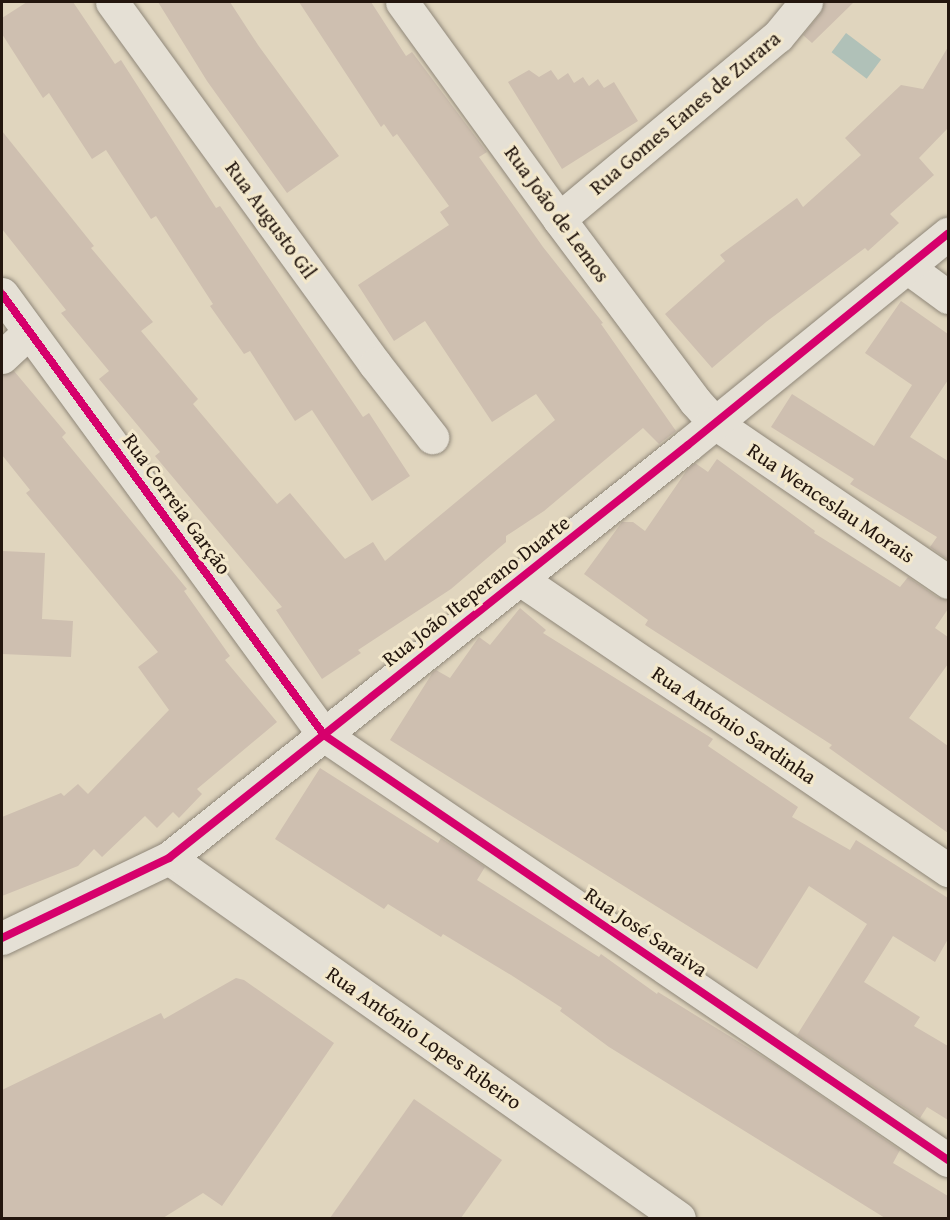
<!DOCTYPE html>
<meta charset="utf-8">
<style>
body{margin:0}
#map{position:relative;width:950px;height:1220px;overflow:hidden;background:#e0d5be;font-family:"Gentium Book Plus",serif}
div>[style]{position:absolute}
.water>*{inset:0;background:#b0c1b8;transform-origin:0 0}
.building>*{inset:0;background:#cebfb0}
.roads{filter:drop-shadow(0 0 2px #8f8779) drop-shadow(0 0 2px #8f8779)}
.minor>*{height:33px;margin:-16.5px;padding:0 16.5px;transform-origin:16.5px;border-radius:16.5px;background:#e5e0d5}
.cycleway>*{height:8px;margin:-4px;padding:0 4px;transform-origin:4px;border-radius:4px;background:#d6006c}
span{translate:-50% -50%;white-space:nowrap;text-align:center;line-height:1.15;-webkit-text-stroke:6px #f3e8cc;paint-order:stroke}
.street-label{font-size:21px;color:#23160e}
.frame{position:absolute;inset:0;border:3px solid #23160e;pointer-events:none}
</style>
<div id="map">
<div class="water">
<div style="left:846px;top:33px;width:44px;height:24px;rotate:37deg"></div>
</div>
<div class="building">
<div style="clip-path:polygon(27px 2px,73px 2px,115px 64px,121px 60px,216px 208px,220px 206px,363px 417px,369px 413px,410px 476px,372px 501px,312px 410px,295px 421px,250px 351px,244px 354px,210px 306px,213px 304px,156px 216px,151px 219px,106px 150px,92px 159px,49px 93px,43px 98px,2px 34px,2px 18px)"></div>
<div style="clip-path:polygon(158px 2px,230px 2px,258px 45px,339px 156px,287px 193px,207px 81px)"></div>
<div style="clip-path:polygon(299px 2px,371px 2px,406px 56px,412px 52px,487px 152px,479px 157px,543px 247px,603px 323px,601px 324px,676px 431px,659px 444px,643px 428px,544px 511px,506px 536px,506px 542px,451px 589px,358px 650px,361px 653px,322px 679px,276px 610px,282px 607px,155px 456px,160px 452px,99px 379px,109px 371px,61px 313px,66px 310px,2px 229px,2px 131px,94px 246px,91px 248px,153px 322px,141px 331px,198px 399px,193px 404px,277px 504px,290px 493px,345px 559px,373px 542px,385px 561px,555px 420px,536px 394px,492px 422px,425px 321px,394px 341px,358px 285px,449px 225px,440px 212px,449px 206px,397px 134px,393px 137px,384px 124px,381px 127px)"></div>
<div style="clip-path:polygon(824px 2px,854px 2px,812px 43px,803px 35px,821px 13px)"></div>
<div style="clip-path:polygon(948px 47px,948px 128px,919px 158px,934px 175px,890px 214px,899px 223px,868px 251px,865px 248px,766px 322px,712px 368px,665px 314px,725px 261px,720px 255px,797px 198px,803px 207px,861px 155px,845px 138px,901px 85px,923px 89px)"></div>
<div style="clip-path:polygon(529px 70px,539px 77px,551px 70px,558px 80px,568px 73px,574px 83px,583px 77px,589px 86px,598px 79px,604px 88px,614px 82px,638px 121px,562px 169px,508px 82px)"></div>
<div style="clip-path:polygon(901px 301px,948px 334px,948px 380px,910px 437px,948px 461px,948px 560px,930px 547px,937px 537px,850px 484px,854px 479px,771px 427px,792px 394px,874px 446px,912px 385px,865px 353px)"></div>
<div style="clip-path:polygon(14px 371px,66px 433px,62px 437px,187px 589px,184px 591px,230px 656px,225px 660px,277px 722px,197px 789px,202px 794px,179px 818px,173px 812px,157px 828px,145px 816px,102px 857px,94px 849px,78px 866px,2px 896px,2px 817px,61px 793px,64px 796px,78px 784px,88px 794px,169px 710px,138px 667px,158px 652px,26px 493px,30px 490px,2px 455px,2px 375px)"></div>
<div style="clip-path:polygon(717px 459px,815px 531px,814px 533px,900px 587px,908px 577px,937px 597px,948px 600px,948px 609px,935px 628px,948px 637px,948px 664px,909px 718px,948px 746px,948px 833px,829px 748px,832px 745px,645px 625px,648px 620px,584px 574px,622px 522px,633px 522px,645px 531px,687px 470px,695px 463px,708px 472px)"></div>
<div style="clip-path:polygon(2px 551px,45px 553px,42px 619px,73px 621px,71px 657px,2px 654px)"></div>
<div style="clip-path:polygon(520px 608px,546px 630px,543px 633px,713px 739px,708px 746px,798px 807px,792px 817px,850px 850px,856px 840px,948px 898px,948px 939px,935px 962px,893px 936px,864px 982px,920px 1017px,914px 1026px,948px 1046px,948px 1120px,927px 1107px,920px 1118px,797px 1035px,867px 924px,809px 886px,757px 969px,390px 740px,433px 672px,436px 670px,450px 678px,479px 637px,490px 645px)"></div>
<div style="clip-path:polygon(320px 768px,438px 843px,441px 838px,458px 849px,485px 867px,477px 880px,599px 957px,601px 954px,657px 994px,658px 992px,776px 1065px,900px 1150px,893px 1163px,948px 1196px,948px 1218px,885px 1218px,609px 1047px,560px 1011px,562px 1008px,511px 975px,443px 934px,441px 937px,388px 904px,384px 909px,275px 839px)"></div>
<div style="clip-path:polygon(236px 978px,244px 980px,334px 1043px,222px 1206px,203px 1193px,163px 1218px,2px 1218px,2px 1090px,161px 1013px,164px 1019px)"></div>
<div style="clip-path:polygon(414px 1099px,502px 1160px,461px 1218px,330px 1218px)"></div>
</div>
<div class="roads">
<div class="minor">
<div style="left:112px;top:2px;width:447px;rotate:54deg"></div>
<div style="left:375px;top:364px;width:93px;rotate:52deg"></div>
<div style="left:402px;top:2px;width:268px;rotate:54.1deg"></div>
<div style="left:559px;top:219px;width:227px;rotate:53.2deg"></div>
<div style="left:695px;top:401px;width:30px;rotate:48deg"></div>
<div style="left:715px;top:423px;width:282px;rotate:34.3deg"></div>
<div style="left:559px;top:219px;width:285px;rotate:-39.9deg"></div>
<div style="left:778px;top:36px;width:44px;rotate:-50.5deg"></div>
<div style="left:907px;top:267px;width:51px;rotate:36.2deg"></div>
<div style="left:2px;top:294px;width:546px;rotate:53.86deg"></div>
<div style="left:324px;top:735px;width:755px;rotate:34.26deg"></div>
<div style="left:2px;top:357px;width:37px;rotate:-43deg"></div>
<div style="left:520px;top:579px;width:518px;rotate:34.21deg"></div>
<div style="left:169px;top:858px;width:624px;rotate:35.22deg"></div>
<div style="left:2px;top:938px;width:185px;rotate:-25.6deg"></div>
<div style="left:169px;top:858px;width:663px;rotate:-38.51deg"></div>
<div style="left:688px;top:445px;width:335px;rotate:-39.1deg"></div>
</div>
</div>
<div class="cycleway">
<div style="left:2px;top:294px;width:546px;rotate:53.86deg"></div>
<div style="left:324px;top:735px;width:755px;rotate:34.26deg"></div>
<div style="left:2px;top:938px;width:185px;rotate:-25.6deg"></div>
<div style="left:169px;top:858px;width:663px;rotate:-38.51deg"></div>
<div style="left:688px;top:445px;width:335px;rotate:-39.1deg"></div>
</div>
<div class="street-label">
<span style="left:685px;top:113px;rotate:-40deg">Rua Gomes Eanes de Zurara</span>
<span style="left:557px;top:214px;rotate:54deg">Rua João de Lemos</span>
<span style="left:271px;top:220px;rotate:54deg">Rua Augusto Gil</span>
<span style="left:831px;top:503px;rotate:34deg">Rua Wenceslau Morais</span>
<span style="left:177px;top:504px;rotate:54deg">Rua Correia Garção</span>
<span style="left:476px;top:591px;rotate:-38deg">Rua João Iteperano Duarte</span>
<span style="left:734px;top:725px;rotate:34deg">Rua António Sardinha</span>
<span style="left:646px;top:932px;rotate:34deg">Rua José Saraiva</span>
<span style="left:424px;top:1038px;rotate:35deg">Rua António Lopes Ribeiro</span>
</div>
<div class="frame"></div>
</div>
